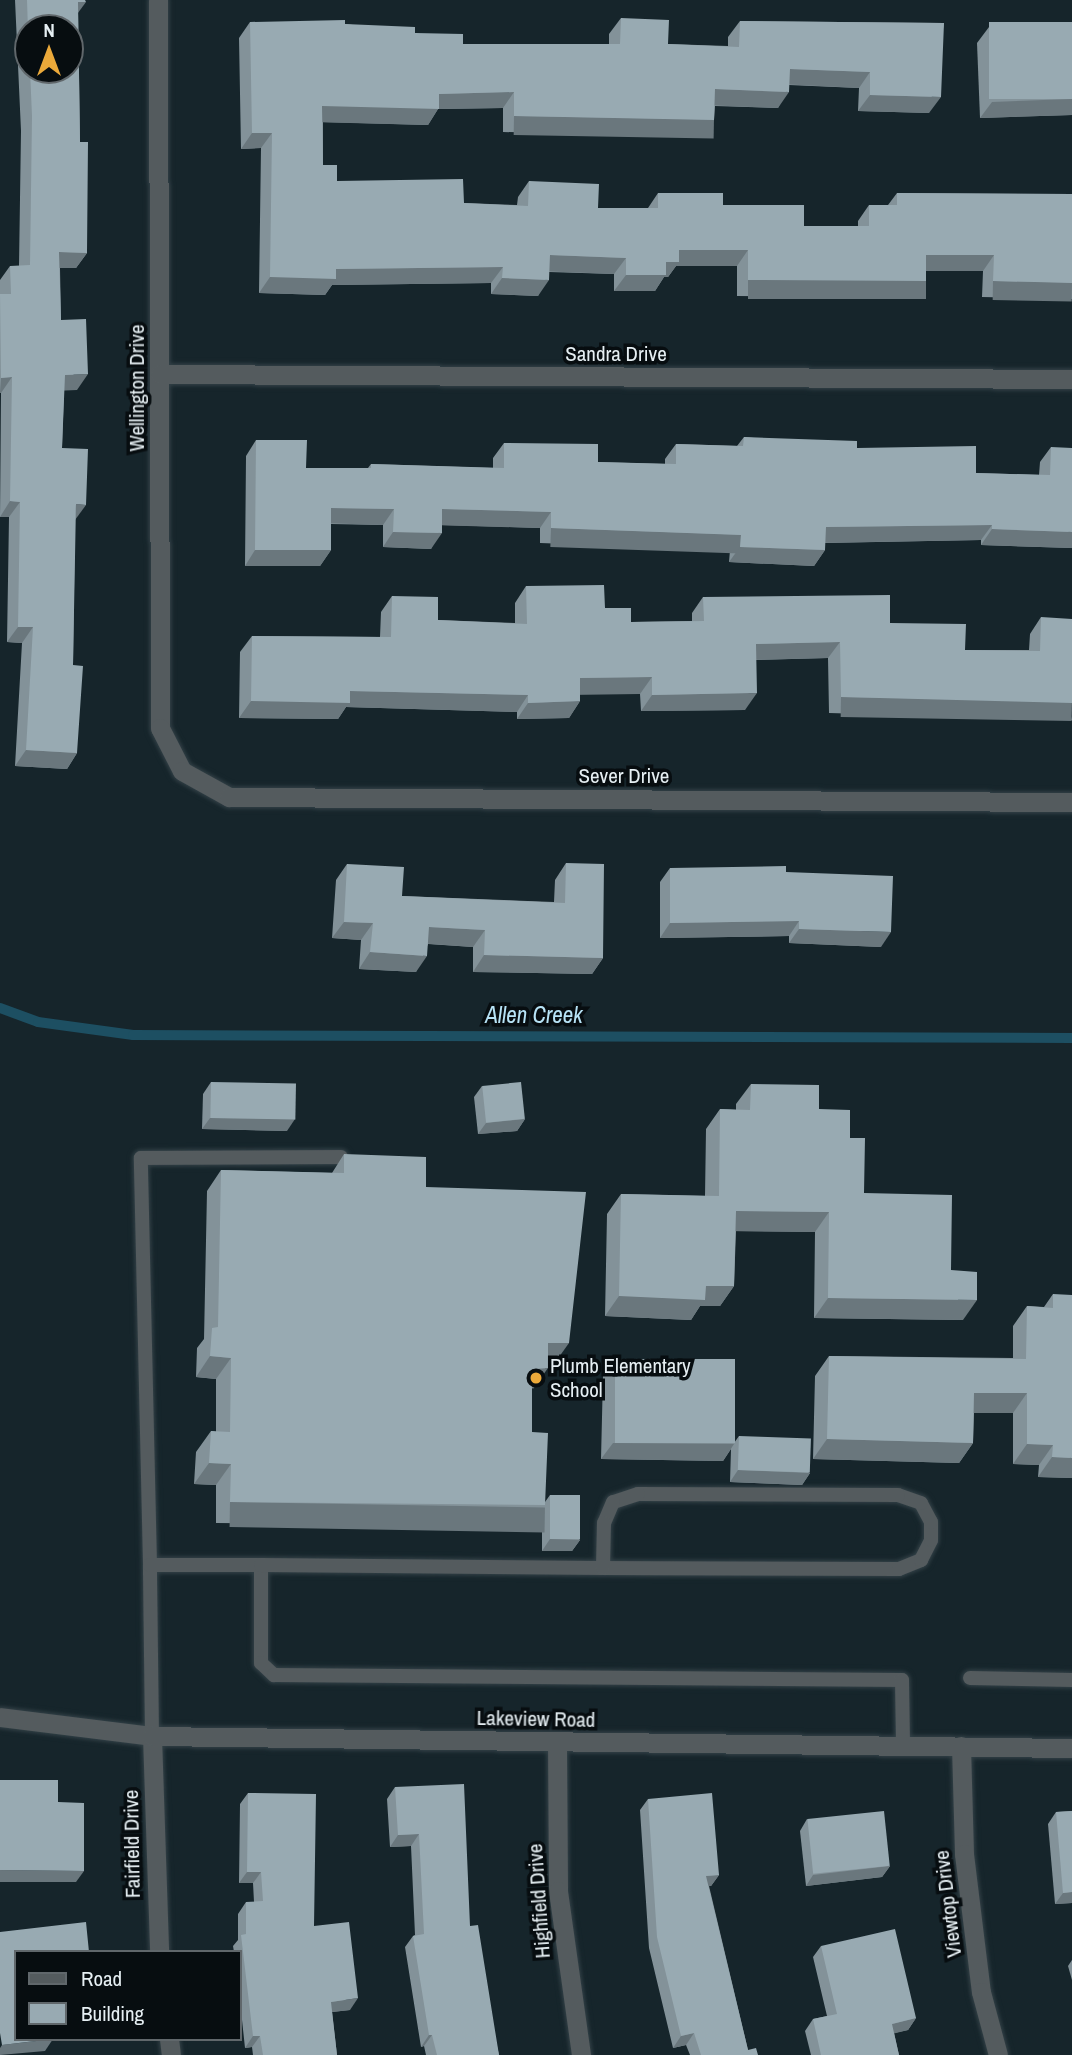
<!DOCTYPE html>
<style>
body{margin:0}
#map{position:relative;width:1072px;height:2055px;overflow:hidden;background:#16252b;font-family:"Archivo Narrow",sans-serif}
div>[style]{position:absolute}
.stream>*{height:10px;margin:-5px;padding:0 5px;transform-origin:5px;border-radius:5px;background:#1d4f62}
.roads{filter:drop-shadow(0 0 2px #334147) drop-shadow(0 0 2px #334147)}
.service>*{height:14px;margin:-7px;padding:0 7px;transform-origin:7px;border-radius:7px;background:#545b5e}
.minor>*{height:19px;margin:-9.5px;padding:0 9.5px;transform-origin:9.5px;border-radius:9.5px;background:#545b5e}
.tertiary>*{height:19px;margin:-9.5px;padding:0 9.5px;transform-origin:9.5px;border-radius:9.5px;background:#545b5e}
.wall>*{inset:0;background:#839299}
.shaded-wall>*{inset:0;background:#6a777d;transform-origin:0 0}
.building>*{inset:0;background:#98aab2;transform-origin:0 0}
.dots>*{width:19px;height:19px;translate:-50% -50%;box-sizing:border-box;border:4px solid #070d10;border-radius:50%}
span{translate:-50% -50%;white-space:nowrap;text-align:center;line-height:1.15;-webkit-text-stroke:7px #070d10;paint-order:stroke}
.street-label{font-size:21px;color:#e6eff3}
.poi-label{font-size:21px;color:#e6eff3}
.left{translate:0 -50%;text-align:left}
.water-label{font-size:23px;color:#b7e3f6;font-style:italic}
.legend{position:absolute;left:14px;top:1950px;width:228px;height:91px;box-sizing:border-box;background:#070d10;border:2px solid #60676b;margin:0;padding:9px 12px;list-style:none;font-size:21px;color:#e6eff3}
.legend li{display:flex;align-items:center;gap:14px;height:35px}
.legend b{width:35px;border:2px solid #60676b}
.north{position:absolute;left:14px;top:14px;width:70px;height:70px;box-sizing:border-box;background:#070d10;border:2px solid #60676b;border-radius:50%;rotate:0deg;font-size:19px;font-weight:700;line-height:28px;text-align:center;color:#e6eff3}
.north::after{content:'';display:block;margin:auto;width:24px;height:32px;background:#eba93a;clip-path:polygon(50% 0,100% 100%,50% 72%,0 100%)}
</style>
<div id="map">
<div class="stream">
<div style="left:0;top:1008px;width:40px;rotate:20.2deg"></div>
<div style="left:38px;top:1022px;width:96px;rotate:7.8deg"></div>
<div style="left:133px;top:1035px;width:939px;rotate:0.18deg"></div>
</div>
<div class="roads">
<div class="service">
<div style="left:150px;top:1565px;width:407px;rotate:-91.3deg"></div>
<div style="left:141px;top:1158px;width:200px;rotate:-0.3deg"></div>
<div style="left:261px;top:1565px;width:98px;rotate:90deg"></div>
<div style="left:261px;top:1663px;width:18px;rotate:43deg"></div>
<div style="left:274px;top:1675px;width:628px;rotate:0.46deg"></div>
<div style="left:902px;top:1680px;width:65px;rotate:89.1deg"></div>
<div style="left:970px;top:1678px;width:102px;rotate:1.1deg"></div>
<div style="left:152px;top:1736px;width:171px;rotate:-90.7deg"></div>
<div style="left:150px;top:1565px;width:111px"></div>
<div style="left:261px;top:1565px;width:342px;rotate:0.5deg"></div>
<div style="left:603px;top:1568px;width:296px;rotate:0.2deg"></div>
<div style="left:899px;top:1569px;width:24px;rotate:-22deg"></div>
<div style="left:921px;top:1560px;width:22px;rotate:-63deg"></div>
<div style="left:931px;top:1540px;width:18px;rotate:-90deg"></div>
<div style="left:931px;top:1522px;width:21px;rotate:-118deg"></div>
<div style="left:921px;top:1503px;width:24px;rotate:-161deg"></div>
<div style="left:898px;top:1495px;width:260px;rotate:-179.8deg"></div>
<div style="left:638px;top:1494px;width:26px;rotate:162deg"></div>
<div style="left:613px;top:1502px;width:23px;rotate:113deg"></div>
<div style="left:604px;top:1523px;width:45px;rotate:91.3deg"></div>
</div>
<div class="minor">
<div style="left:158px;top:0;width:728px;rotate:89.84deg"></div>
<div style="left:160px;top:728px;width:48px;rotate:62.9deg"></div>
<div style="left:182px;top:771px;width:54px;rotate:29deg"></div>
<div style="left:229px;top:797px;width:843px;rotate:0.34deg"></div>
<div style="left:160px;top:374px;width:912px;rotate:0.31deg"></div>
<div style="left:152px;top:1736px;width:216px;rotate:88.1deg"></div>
<div style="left:557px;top:1742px;width:149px;rotate:89.6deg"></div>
<div style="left:558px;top:1891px;width:166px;rotate:82deg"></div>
<div style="left:961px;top:1746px;width:108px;rotate:88.4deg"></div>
<div style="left:964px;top:1854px;width:139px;rotate:83deg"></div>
<div style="left:981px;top:1992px;width:65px;rotate:74.9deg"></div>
<div style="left:169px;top:2039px;width:16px;rotate:83deg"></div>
</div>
<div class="tertiary">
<div style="left:0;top:1717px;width:153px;rotate:7.1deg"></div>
<div style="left:152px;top:1736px;width:920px;rotate:0.75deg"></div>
</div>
</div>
<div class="wall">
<div style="clip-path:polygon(evenodd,15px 0,85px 0,78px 12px,80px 142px,87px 253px,76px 268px,60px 268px,61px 320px,77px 390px,64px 390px,62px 448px,75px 520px,73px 665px,77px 753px,67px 769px,15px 766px,22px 643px,7px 642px,9px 517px,0 517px,1px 393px,0 393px,0 280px,10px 266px,19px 266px,21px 131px,15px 0,28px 28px,70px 70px,28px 70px,28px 28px)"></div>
<div style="clip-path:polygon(621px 18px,668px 44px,728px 46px,728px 37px,740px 21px,944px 23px,929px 113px,858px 111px,859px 88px,789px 85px,778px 108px,715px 106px,714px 120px,703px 136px,503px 132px,503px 108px,438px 109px,428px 125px,323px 122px,323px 165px,337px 181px,464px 203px,517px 205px,518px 197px,529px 181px,598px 208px,648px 208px,658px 193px,723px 205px,804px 226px,858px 226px,858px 221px,869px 205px,888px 205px,897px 193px,1072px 194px,1072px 299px,982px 297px,983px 271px,926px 271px,926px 281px,915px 297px,737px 296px,737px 266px,676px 266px,668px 277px,664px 277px,655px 291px,614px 291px,614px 274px,549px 272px,538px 296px,491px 294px,491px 283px,332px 285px,325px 295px,259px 293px,261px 148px,241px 149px,239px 38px,250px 22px,345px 24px,415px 33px,463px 44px,609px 44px,609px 34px)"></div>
<div style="clip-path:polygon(1072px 22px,1072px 115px,980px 118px,977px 43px,989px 27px)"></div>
<div style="clip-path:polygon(744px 437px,857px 448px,976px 473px,1039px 475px,1040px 462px,1051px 447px,1072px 548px,981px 545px,981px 540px,825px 543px,825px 550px,814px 566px,729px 562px,730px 550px,540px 543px,540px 528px,442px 525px,431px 549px,383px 547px,383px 525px,331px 524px,331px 550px,320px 566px,245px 566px,246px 456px,256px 440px,306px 468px,368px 468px,371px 464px,493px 468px,493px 458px,504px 443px,598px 462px,665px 464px,665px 459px,676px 444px,737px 446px)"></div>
<div style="clip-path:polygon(526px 586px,605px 608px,631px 622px,692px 621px,692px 613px,703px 597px,890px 623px,965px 650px,1029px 650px,1030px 634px,1041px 617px,1072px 720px,829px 713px,828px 658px,756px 660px,745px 710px,641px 711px,640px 694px,580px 694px,580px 701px,569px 718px,517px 719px,517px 712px,346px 707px,338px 719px,239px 718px,240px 652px,252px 636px,380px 637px,381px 612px,392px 596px,438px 620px,515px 623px,515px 603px)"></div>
<div style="clip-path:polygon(566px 863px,603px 958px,592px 974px,473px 972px,473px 947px,428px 944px,416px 972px,359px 969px,361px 940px,332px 938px,336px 880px,347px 864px,402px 896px,554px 902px,555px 880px)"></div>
<div style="clip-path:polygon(670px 868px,786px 872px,881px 947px,789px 943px,789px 936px,660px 938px,660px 882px)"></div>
<div style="clip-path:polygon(211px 1082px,287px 1131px,202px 1129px,203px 1094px)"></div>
<div style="clip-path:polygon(751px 1084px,819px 1109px,850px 1138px,864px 1193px,951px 1270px,963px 1320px,814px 1318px,815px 1232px,736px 1231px,734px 1286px,720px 1306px,700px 1306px,691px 1320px,605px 1316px,607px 1214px,621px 1194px,705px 1196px,706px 1129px,720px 1109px,736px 1110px,736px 1104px)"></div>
<div style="clip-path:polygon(482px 1086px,525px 1119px,517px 1131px,478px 1134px,474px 1097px)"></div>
<div style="clip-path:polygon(344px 1154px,426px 1187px,554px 1364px,548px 1364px,532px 1389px,532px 1432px,545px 1502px,550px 1495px,580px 1540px,572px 1551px,542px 1551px,542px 1509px,530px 1526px,216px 1523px,216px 1485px,194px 1484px,196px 1452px,211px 1431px,216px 1432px,216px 1379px,196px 1377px,197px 1348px,204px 1339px,207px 1191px,221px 1170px,332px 1173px)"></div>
<div style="clip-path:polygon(1053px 1294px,1072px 1478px,1038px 1477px,1039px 1465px,1013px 1464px,1013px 1413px,974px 1413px,973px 1443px,959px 1463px,813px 1459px,815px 1376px,829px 1356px,1013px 1358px,1013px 1326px,1027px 1306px,1044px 1307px)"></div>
<div style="clip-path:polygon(615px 1359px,734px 1443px,739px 1436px,810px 1473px,802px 1485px,730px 1482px,731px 1449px,723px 1461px,601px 1459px,603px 1375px)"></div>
<div style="clip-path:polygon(395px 1787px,470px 1926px,499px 2055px,426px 2055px,424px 2046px,421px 2047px,405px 1947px,413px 1936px,415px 1935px,411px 1846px,390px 1847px,387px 1799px)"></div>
<div style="clip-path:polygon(248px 1793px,314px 1926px,350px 2010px,332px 2012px,337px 2055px,253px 2055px,252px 2047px,245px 2048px,240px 2001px,240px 1952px,234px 1952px,233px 1946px,238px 1940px,238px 1914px,246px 1902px,254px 1902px,253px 1883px,239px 1883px,240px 1804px)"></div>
<div style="clip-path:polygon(648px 1799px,719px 1875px,711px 1886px,709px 1886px,748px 2050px,758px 2055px,690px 2055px,686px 2045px,673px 2048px,649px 1948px,640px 1810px)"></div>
<div style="clip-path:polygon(1072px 1811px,1072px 1903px,1055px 1904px,1048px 1824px,1056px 1812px)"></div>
<div style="clip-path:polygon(807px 1819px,890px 1866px,882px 1877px,806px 1886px,800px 1831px)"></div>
<div style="clip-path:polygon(821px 1946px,916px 2018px,908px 2030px,894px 2033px,899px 2055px,811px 2055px,805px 2031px,813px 2019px,827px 2016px,813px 1957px)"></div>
<div style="clip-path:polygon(1072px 1960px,1072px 1980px,1068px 1966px)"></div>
</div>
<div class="shaded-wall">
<div style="clip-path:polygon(78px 2px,86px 2px,75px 17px)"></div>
<div style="clip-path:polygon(790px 69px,870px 72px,859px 88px,779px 84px)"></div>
<div style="clip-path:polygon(715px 89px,789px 92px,778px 108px,704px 105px)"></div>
<div style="clip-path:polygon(514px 92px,503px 108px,438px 109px,428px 125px,311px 122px,322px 106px,439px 94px)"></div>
<div style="clip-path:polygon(870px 95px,941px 97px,929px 113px,858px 111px)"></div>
<div style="clip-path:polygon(1072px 99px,1072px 115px,980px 118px,992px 102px)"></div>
<div style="left:514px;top:116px;width:200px;height:19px;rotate:1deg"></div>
<div style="clip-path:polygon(252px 133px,272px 133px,261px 148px,241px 149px)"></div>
<div style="clip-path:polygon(679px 250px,748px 250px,737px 266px,676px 266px,668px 277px,664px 277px,655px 291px,614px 291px,626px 275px)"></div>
<div style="clip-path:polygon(59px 252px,87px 253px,76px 268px,48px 268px)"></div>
<div style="clip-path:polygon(550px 255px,626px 258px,614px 274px,538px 271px)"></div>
<div style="clip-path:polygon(926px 255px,994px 255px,983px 271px,915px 271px)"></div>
<div style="clip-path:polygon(503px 267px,491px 283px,332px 285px,325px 295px,259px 293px,270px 277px,336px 269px)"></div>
<div style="clip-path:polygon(502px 278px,549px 280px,538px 296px,491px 294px)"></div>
<div style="left:748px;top:280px;width:178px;height:19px"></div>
<div style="left:993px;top:281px;width:79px;height:19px;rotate:1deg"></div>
<div style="clip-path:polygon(88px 374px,77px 390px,54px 391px,65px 375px)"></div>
<div style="clip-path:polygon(12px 377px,1px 393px,0 393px,1px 378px)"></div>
<div style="clip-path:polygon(10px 501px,20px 502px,9px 517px,0 517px)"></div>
<div style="clip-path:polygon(76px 504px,86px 505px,75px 520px)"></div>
<div style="clip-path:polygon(331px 508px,394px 509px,383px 525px,321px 523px)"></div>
<div style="clip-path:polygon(442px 509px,551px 512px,540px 528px,432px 525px)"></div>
<div style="clip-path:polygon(992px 525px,981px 540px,815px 543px,826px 527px)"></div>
<div style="left:551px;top:528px;width:190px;height:19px;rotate:2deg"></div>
<div style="clip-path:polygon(992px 529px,1072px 532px,1072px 548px,981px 545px)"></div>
<div style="clip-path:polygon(393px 532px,442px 533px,431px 549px,383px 547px)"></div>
<div style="clip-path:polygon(740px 547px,825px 550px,814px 566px,729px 562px)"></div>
<div style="clip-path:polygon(255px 550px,331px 550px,320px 566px,245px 566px)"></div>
<div style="clip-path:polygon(18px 627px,33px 627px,22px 643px,7px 642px)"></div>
<div style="clip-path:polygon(840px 642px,828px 658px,744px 660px,756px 644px)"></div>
<div style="clip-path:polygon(652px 677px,640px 694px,568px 695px,580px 678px)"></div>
<div style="clip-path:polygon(350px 691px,528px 695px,517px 712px,346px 707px,338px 719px,239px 718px,251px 701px)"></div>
<div style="clip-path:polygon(757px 693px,745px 710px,641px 711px,652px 695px)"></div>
<div style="left:841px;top:697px;width:231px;height:20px;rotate:1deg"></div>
<div style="clip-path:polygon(580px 701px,569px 718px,517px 719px,528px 703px)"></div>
<div style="clip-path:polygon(26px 750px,77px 753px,67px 769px,15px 766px)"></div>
<div style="clip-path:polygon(799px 921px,789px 936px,660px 938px,670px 923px)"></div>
<div style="clip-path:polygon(344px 922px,373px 923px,361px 940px,332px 938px)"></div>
<div style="clip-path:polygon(429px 927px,485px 930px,473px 947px,417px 943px)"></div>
<div style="clip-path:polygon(799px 929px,891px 932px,881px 947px,789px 943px)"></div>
<div style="clip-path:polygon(370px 952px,427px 956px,416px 972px,359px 969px)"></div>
<div style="clip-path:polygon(484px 955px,603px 958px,592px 974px,473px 972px)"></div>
<div style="clip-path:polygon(210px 1118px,295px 1119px,287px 1131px,202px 1129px)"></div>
<div style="clip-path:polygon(525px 1119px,517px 1131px,478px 1134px,486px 1123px)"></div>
<div style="clip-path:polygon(736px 1211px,829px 1212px,815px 1232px,722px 1231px)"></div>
<div style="clip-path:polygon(706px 1286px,734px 1286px,720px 1306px,700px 1306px,691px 1320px,605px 1316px,619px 1296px)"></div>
<div style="clip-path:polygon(828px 1298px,977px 1300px,963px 1320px,814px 1318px)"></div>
<div style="clip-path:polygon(548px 1343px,569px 1343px,554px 1364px,533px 1364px)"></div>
<div style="clip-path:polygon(210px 1356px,231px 1358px,216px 1379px,196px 1377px)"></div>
<div style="clip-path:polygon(548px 1368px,533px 1389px,532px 1369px)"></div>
<div style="clip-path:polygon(974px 1393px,1027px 1393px,1013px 1413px,960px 1413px)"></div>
<div style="clip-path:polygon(827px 1439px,973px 1443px,959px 1463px,813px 1459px)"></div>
<div style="clip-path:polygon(613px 1443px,734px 1444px,723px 1461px,601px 1459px)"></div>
<div style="clip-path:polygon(1027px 1444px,1053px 1445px,1039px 1465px,1013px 1464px)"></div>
<div style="clip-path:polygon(1052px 1457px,1072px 1458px,1072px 1478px,1038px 1477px)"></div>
<div style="clip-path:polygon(209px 1463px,231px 1464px,216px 1485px,194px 1484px)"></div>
<div style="clip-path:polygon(738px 1470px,810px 1473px,802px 1485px,730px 1482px)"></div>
<div style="left:230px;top:1502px;width:315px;height:25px;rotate:1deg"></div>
<div style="clip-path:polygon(550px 1539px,580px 1540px,572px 1551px,542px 1551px)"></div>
<div style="clip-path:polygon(419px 1834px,411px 1846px,390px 1847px,398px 1835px)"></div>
<div style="clip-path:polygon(890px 1866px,882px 1877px,806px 1886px,813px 1875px)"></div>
<div style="clip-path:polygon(0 1870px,84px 1871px,76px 1882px,0 1882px)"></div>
<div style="clip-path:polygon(247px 1872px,261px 1872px,253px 1883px,239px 1883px)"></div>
<div style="clip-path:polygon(719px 1875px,711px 1886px,698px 1887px,706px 1876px)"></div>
<div style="clip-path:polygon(1072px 1892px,1072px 1903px,1055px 1904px,1063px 1893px)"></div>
<div style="clip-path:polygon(358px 1998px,350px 2010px,323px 2013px,331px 2002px)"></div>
<div style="clip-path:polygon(916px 2018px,908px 2030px,884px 2036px,892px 2024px)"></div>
<div style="clip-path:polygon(694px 2033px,686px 2045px,673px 2048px,681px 2036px)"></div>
<div style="clip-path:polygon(429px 2035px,432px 2035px,424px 2046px,421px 2047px)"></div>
<div style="clip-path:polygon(253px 2036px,260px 2036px,252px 2047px,245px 2048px)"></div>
<div style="clip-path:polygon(53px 2039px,45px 2051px,0 2055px,0 2048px,2px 2045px)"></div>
</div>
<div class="building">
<div style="clip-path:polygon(27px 0,85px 0,86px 2px,78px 2px,80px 142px,88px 142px,87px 253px,59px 252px,61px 320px,86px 319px,88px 374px,65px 375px,62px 448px,88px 449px,86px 505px,76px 504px,73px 665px,83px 666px,77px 753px,26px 750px,33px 627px,18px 627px,20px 502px,10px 501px,12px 377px,1px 378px,0 294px,11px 294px,10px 266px,30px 265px,32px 116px,30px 70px,70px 70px,70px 28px,28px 28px,28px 31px)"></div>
<div style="clip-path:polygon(621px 18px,669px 20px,668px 44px,739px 47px,740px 21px,944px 23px,941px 97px,870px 95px,870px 72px,790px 69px,789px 92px,715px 89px,714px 120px,514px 116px,514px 92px,439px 94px,439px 109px,322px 106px,323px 165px,337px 165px,337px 181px,463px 179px,464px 203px,528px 206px,529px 181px,599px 184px,598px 208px,658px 208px,658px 193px,723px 193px,723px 205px,804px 205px,804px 226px,869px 226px,869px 205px,897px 205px,897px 193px,1072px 194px,1072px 283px,993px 281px,994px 255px,926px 255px,926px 281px,748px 280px,748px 250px,679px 250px,679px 262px,666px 262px,666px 275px,626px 275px,626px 258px,550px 255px,549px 280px,502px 278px,503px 267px,336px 269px,336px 279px,270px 277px,272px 133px,252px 133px,250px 22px,345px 20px,345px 24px,415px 27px,415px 33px,463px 34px,463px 44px,620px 44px)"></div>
<div style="left:1072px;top:22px;width:77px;height:83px;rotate:90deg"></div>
<div style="clip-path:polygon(744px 437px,857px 441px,857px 448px,976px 446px,976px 473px,1050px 475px,1051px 447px,1072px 448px,1072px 532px,992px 529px,992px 525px,826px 527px,825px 550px,740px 547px,741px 535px,551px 528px,551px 512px,442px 509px,442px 533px,393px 532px,394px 509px,331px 508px,331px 550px,255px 550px,256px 440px,307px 440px,306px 468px,371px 468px,371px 464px,504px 468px,504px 443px,598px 444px,598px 462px,676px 464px,676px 444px,743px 446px)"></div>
<div style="clip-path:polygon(604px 585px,605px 608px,631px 608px,631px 622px,704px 621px,703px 597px,890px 595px,890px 623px,966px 624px,965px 650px,1040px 651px,1041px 617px,1072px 619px,1072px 703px,841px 697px,840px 642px,756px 644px,757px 693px,652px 695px,652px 677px,580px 678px,580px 701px,528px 703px,528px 695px,350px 691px,350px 703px,251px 701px,252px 636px,391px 637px,392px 596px,438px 597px,438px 620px,527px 624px,526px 586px)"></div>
<div style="clip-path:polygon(566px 863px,604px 864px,603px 958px,484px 955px,485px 930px,429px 927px,427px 956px,370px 952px,373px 923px,344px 922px,347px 864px,404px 867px,402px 896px,565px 903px)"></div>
<div style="clip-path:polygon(786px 866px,786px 872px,893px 876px,891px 932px,799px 929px,799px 921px,670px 923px,670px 868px)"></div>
<div style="left:211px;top:1082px;width:85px;height:36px;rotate:1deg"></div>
<div style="left:521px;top:1082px;width:37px;height:39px;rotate:84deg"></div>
<div style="clip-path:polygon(751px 1084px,819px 1085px,819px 1109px,850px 1110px,850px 1138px,865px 1138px,864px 1193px,952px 1195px,951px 1270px,977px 1272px,977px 1300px,828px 1298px,829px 1212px,736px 1211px,734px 1286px,706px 1286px,705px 1300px,619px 1296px,621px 1194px,719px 1196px,720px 1109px,750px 1110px)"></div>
<div style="clip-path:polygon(344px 1154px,426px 1157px,426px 1187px,586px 1192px,569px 1343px,548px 1343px,548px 1368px,532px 1369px,532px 1432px,548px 1433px,545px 1505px,230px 1502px,231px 1464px,209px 1463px,211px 1431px,230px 1432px,231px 1358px,210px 1356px,212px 1328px,218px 1327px,221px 1170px,344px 1173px)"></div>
<div style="clip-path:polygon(1053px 1294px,1072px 1295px,1072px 1458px,1052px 1457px,1053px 1445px,1027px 1444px,1027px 1393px,974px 1393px,973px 1443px,827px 1439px,829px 1356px,1026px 1359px,1027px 1306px,1053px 1308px)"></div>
<div style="left:615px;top:1359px;width:120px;height:84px"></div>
<div style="left:739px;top:1436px;width:72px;height:34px;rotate:2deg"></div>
<div style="left:550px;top:1495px;width:30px;height:44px"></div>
<div style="clip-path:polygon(0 1780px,58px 1780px,58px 1802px,84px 1803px,84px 1871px,0 1870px)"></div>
<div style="clip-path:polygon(464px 1784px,470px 1926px,478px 1925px,499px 2055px,437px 2055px,432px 2035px,429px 2035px,413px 1936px,424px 1934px,419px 1834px,398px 1835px,395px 1787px)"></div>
<div style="clip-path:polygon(248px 1793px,316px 1794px,314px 1926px,349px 1922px,358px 1998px,331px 2002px,337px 2055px,263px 2055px,260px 2036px,253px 2036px,241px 1935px,246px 1934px,246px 1902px,263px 1901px,261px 1872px,247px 1872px)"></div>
<div style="clip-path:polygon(712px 1793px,719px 1875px,706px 1876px,748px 2050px,756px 2048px,758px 2055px,701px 2055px,694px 2033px,681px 2036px,657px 1937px,648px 1799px)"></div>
<div style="left:884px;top:1811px;width:55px;height:77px;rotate:84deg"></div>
<div style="clip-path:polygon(1072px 1811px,1072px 1892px,1063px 1893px,1056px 1812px)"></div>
<div style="clip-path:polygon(86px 1922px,89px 1952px,16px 1952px,16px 2039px,52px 2039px,2px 2045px,0 2033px,0 1932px)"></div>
<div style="clip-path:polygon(895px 1929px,916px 2018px,892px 2024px,899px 2055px,821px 2055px,813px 2019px,837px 2014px,821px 1946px)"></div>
</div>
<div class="dots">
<div style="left:536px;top:1378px;background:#eba93a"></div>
</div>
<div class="street-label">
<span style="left:616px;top:354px">Sandra Drive</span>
<span style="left:137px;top:388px;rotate:-90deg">Wellington Drive</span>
<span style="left:624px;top:776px">Sever Drive</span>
<span style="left:536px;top:1719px;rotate:1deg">Lakeview Road</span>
<span style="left:132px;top:1844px;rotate:-91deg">Fairfield Drive</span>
<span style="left:539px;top:1901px;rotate:-94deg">Highfield Drive</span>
<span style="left:948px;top:1904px;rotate:-97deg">Viewtop Drive</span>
</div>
<div class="poi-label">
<span class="left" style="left:550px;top:1378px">Plumb Elementary<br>School</span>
</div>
<div class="water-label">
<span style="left:534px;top:1015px">Allen Creek</span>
</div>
<ul class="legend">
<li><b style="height:9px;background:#545b5e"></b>Road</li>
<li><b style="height:19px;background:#98aab2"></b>Building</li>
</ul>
<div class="north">N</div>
</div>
